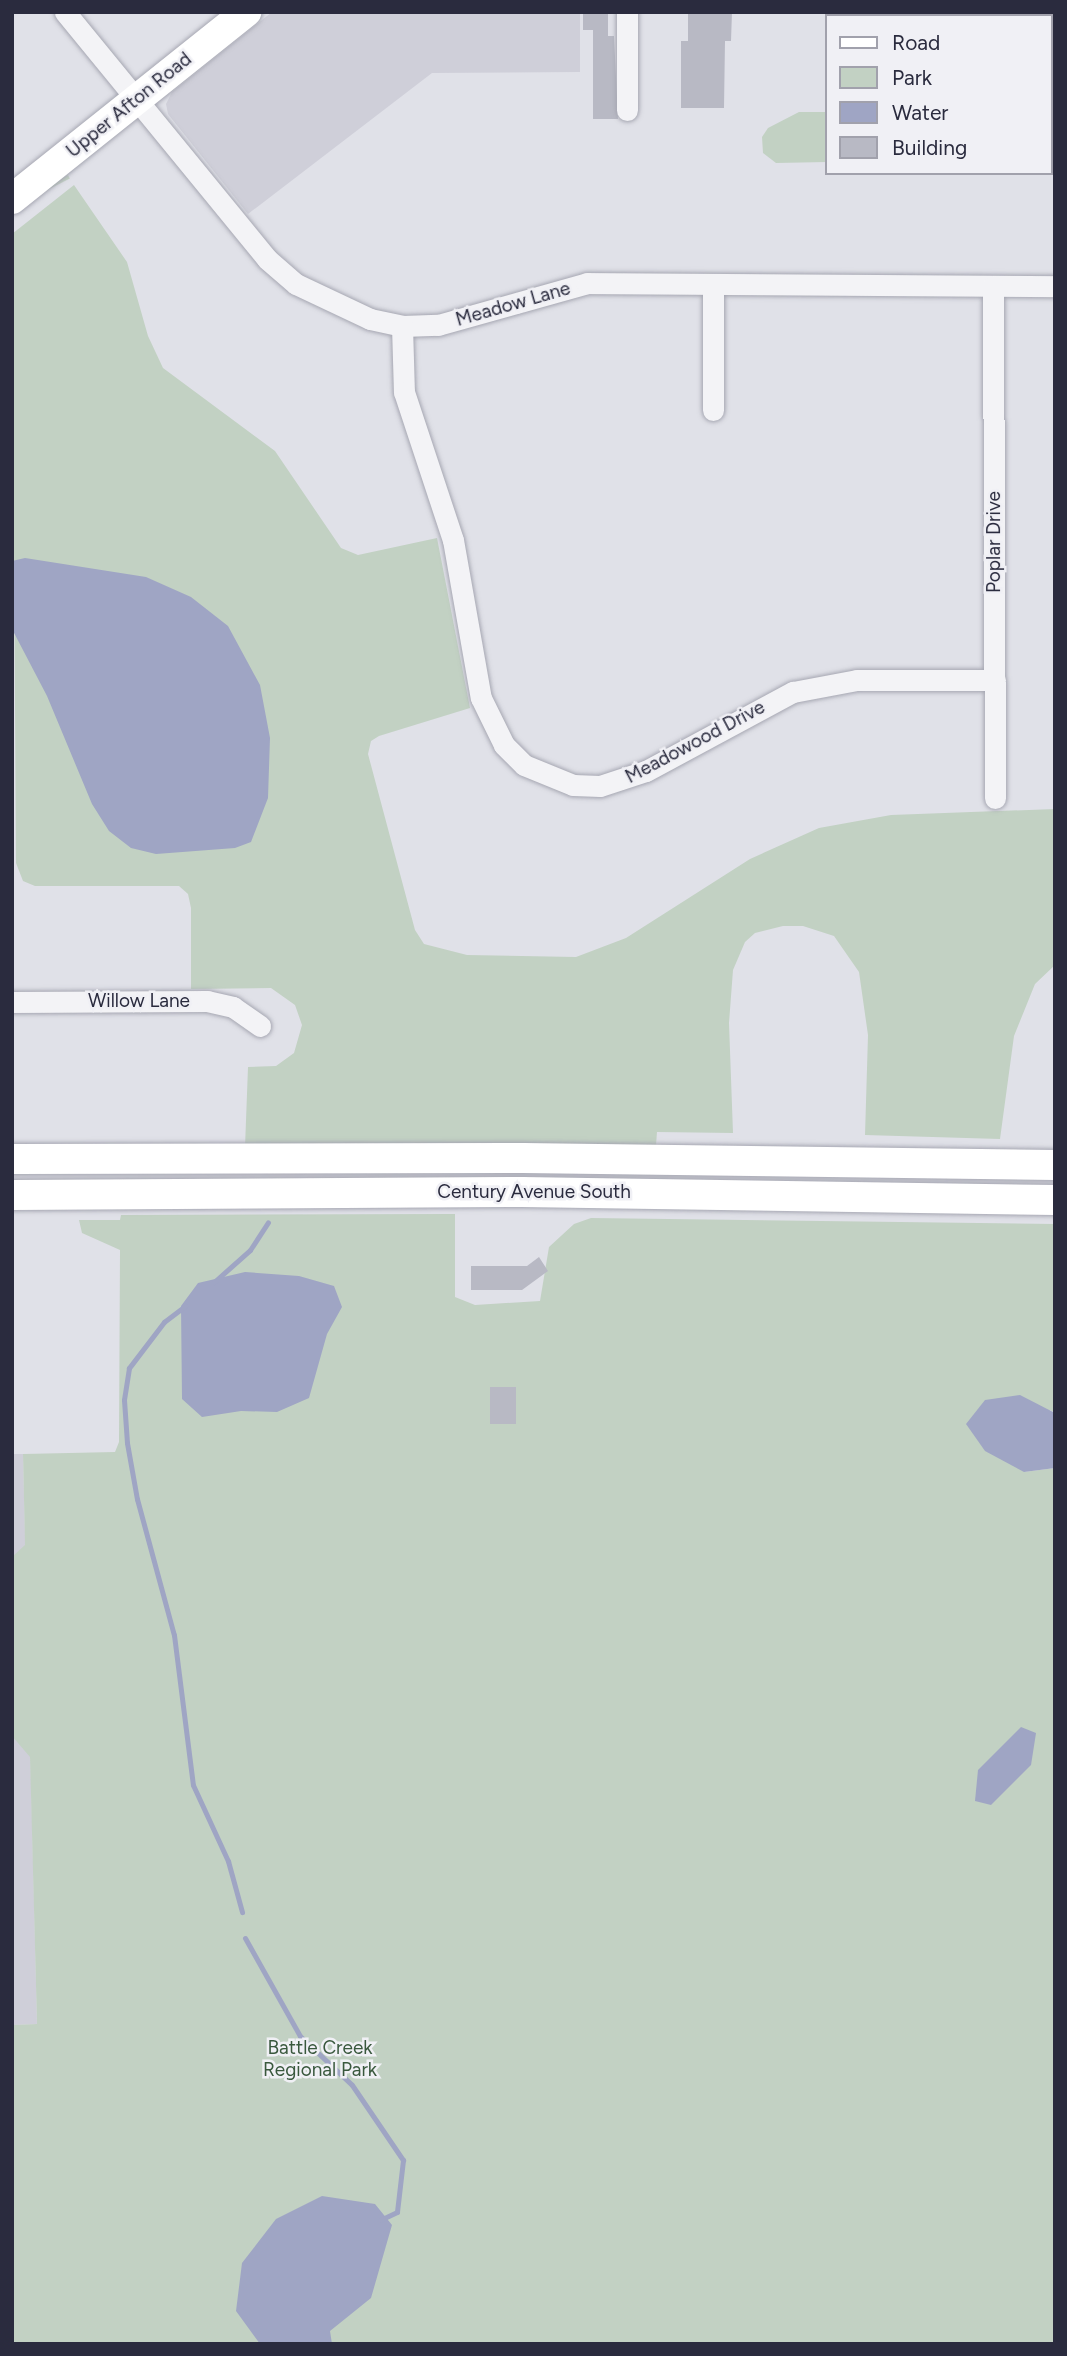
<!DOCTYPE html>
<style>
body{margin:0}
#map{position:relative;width:1067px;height:2356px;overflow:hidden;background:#e0e1e8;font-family:Figtree,sans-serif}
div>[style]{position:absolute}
.built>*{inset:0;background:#cfcfd9}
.green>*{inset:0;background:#c2d1c3;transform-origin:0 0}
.water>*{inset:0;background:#9fa5c4}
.stream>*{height:5px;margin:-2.5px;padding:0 2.5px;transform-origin:2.5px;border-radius:2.5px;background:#9fa5c4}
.building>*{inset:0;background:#b8b9c4;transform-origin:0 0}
.roads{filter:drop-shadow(0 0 2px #a6a7b2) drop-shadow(0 0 2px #a6a7b2)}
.street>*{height:21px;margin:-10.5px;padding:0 10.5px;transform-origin:10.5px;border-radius:10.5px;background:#f3f3f6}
.secondary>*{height:30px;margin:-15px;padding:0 15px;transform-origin:15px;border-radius:15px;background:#fff}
span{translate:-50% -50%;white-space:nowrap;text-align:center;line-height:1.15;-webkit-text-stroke:5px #f0f0f5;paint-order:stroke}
.street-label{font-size:19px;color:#2a2b3e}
.park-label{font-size:19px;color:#39583d}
.frame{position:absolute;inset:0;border:14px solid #2a2b3e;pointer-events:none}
.legend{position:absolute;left:825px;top:14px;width:228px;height:161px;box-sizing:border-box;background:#f0f0f5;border:2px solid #a1a1ac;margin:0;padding:9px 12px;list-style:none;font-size:21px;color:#2a2b3e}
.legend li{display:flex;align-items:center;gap:14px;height:35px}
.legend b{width:35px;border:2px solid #a1a1ac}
</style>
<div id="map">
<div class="built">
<div style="clip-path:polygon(272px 12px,580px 12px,580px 72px,432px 73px,248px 214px,168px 114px,166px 104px,172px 92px)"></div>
<div style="clip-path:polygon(12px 1454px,23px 1454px,37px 2024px,12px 2025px)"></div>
</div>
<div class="green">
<div style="clip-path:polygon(799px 112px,827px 112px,827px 162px,776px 163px,763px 153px,762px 137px,768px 128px)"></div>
<div style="left:68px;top:175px;width:4px;height:72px;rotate:63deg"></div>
<div style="clip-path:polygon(74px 185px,127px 262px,148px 336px,163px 368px,275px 451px,341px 548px,358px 555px,437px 538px,470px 708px,379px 736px,371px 741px,368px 754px,415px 930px,424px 944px,467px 955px,576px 957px,626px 938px,750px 859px,819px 828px,891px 815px,1055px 809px,1055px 965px,1035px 984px,1014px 1036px,1000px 1139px,865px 1135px,868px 1035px,859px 972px,834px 936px,803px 926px,783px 926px,755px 933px,745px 942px,733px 970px,729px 1023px,733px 1133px,657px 1132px,656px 1145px,245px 1147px,248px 1067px,276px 1066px,294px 1053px,302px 1025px,295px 1005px,271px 988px,191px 989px,191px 908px,188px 894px,179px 886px,35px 886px,23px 881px,16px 863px,12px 234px)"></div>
<div style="clip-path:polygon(455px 1214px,455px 1297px,475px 1305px,540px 1301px,549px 1247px,574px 1224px,591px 1218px,1055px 1224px,1055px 1413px,1050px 1410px,1024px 1472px,1055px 1468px,1055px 2344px,12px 2344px,12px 2025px,37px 2024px,30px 1757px,12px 1736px,12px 1557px,25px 1545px,23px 1454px,115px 1452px,119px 1442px,120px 1250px,82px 1233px,79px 1220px,120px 1220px,121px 1215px)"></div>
</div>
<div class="water">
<div style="clip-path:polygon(25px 558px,146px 577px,191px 597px,228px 626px,260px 685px,270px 738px,268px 798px,251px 842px,235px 848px,156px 854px,131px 848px,109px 831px,92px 804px,47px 696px,12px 629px,12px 561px)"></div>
<div style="clip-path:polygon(245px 1272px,299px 1276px,334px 1286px,342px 1307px,327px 1334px,309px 1398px,277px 1412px,241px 1411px,202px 1417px,182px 1399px,181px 1306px,198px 1283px)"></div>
<div style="clip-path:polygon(1020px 1395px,1055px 1413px,1055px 1468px,1024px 1472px,985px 1451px,966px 1424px,985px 1400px)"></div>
<div style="clip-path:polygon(1021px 1727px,1036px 1733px,1031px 1765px,991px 1805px,975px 1801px,978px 1770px)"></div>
<div style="clip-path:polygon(322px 2196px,375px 2204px,392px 2225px,371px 2298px,330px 2331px,332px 2344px,260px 2344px,236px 2311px,242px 2263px,276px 2219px)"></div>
</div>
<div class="stream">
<div style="left:214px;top:1282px;width:48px;rotate:-41.6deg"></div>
<div style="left:250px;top:1250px;width:33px;rotate:-57deg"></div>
<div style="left:185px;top:1306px;width:26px;rotate:143deg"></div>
<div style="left:164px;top:1322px;width:58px;rotate:127.3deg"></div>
<div style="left:129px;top:1368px;width:32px;rotate:99deg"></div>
<div style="left:124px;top:1400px;width:43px;rotate:86deg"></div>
<div style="left:127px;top:1443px;width:57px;rotate:79.9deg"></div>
<div style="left:137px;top:1499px;width:141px;rotate:74.8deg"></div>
<div style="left:174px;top:1635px;width:151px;rotate:82.8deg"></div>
<div style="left:193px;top:1785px;width:84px;rotate:65.3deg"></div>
<div style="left:228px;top:1861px;width:53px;rotate:74.6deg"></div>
<div style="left:245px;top:1938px;width:112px;rotate:60.7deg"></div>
<div style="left:300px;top:2036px;width:71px;rotate:43.3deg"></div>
<div style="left:352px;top:2085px;width:91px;rotate:55.8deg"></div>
<div style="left:403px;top:2160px;width:52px;rotate:96.6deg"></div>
<div style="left:397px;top:2212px;width:17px;rotate:155deg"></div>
</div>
<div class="building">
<div style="clip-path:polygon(583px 12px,608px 12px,608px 36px,614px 36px,618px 119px,593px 119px,593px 30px,583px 30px)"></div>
<div style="clip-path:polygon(688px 12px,732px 12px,731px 41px,725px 41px,724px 108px,681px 108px,681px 41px,688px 41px)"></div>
<div style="clip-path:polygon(539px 1257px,548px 1271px,522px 1290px,471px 1290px,471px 1266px,527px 1266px)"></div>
<div style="left:490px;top:1387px;width:26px;height:37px"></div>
</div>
<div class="roads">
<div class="street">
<div style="left:65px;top:12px;width:319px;rotate:50.7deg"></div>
<div style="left:267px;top:259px;width:38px;rotate:41deg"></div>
<div style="left:296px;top:284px;width:82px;rotate:25.3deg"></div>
<div style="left:370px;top:319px;width:33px;rotate:12deg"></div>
<div style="left:402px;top:326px;width:36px;rotate:-2deg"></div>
<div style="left:438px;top:325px;width:155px;rotate:-15.7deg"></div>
<div style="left:587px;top:283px;width:468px;rotate:0.4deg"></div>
<div style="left:627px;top:110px;width:98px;rotate:-90deg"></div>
<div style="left:713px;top:285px;width:125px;rotate:90deg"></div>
<div style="left:993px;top:286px;width:512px;rotate:89.78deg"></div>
<div style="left:402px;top:326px;width:66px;rotate:88.3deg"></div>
<div style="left:404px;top:392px;width:156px;rotate:71.7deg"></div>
<div style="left:453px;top:540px;width:160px;rotate:80deg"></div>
<div style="left:481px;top:698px;width:52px;rotate:63.9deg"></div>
<div style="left:504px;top:745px;width:28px;rotate:45deg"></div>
<div style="left:524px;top:765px;width:53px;rotate:22.2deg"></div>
<div style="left:573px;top:785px;width:27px;rotate:2deg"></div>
<div style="left:600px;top:786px;width:48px;rotate:-18.1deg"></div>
<div style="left:646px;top:771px;width:167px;rotate:-28.3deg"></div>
<div style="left:793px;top:692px;width:65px;rotate:-10.6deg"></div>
<div style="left:857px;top:680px;width:138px"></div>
<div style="left:12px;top:1002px;width:195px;rotate:-0.3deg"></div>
<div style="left:207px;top:1001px;width:27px;rotate:13deg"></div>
<div style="left:233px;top:1007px;width:33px;rotate:35deg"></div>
</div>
<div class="secondary">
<div style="left:12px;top:199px;width:300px;rotate:-38.6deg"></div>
<div style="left:12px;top:1159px;width:511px;rotate:-0.11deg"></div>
<div style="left:523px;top:1158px;width:532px;rotate:0.75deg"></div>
<div style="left:12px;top:1195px;width:510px;rotate:-0.34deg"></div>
<div style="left:522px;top:1192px;width:533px;rotate:0.86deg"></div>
</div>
</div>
<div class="street-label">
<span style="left:129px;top:105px;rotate:-39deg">Upper Afton Road</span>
<span style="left:513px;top:304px;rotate:-16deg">Meadow Lane</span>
<span style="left:994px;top:542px;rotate:-90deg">Poplar Drive</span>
<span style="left:695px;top:742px;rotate:-28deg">Meadowood Drive</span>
<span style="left:139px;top:1001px">Willow Lane</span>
<span style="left:534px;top:1192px">Century Avenue South</span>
</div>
<div class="park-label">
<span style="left:320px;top:2059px">Battle Creek<br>Regional Park</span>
</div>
<div class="frame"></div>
<ul class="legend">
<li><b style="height:9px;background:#fff"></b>Road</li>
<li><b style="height:19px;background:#c2d1c3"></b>Park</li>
<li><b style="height:19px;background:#9fa5c4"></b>Water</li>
<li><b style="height:19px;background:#b8b9c4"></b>Building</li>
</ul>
</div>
